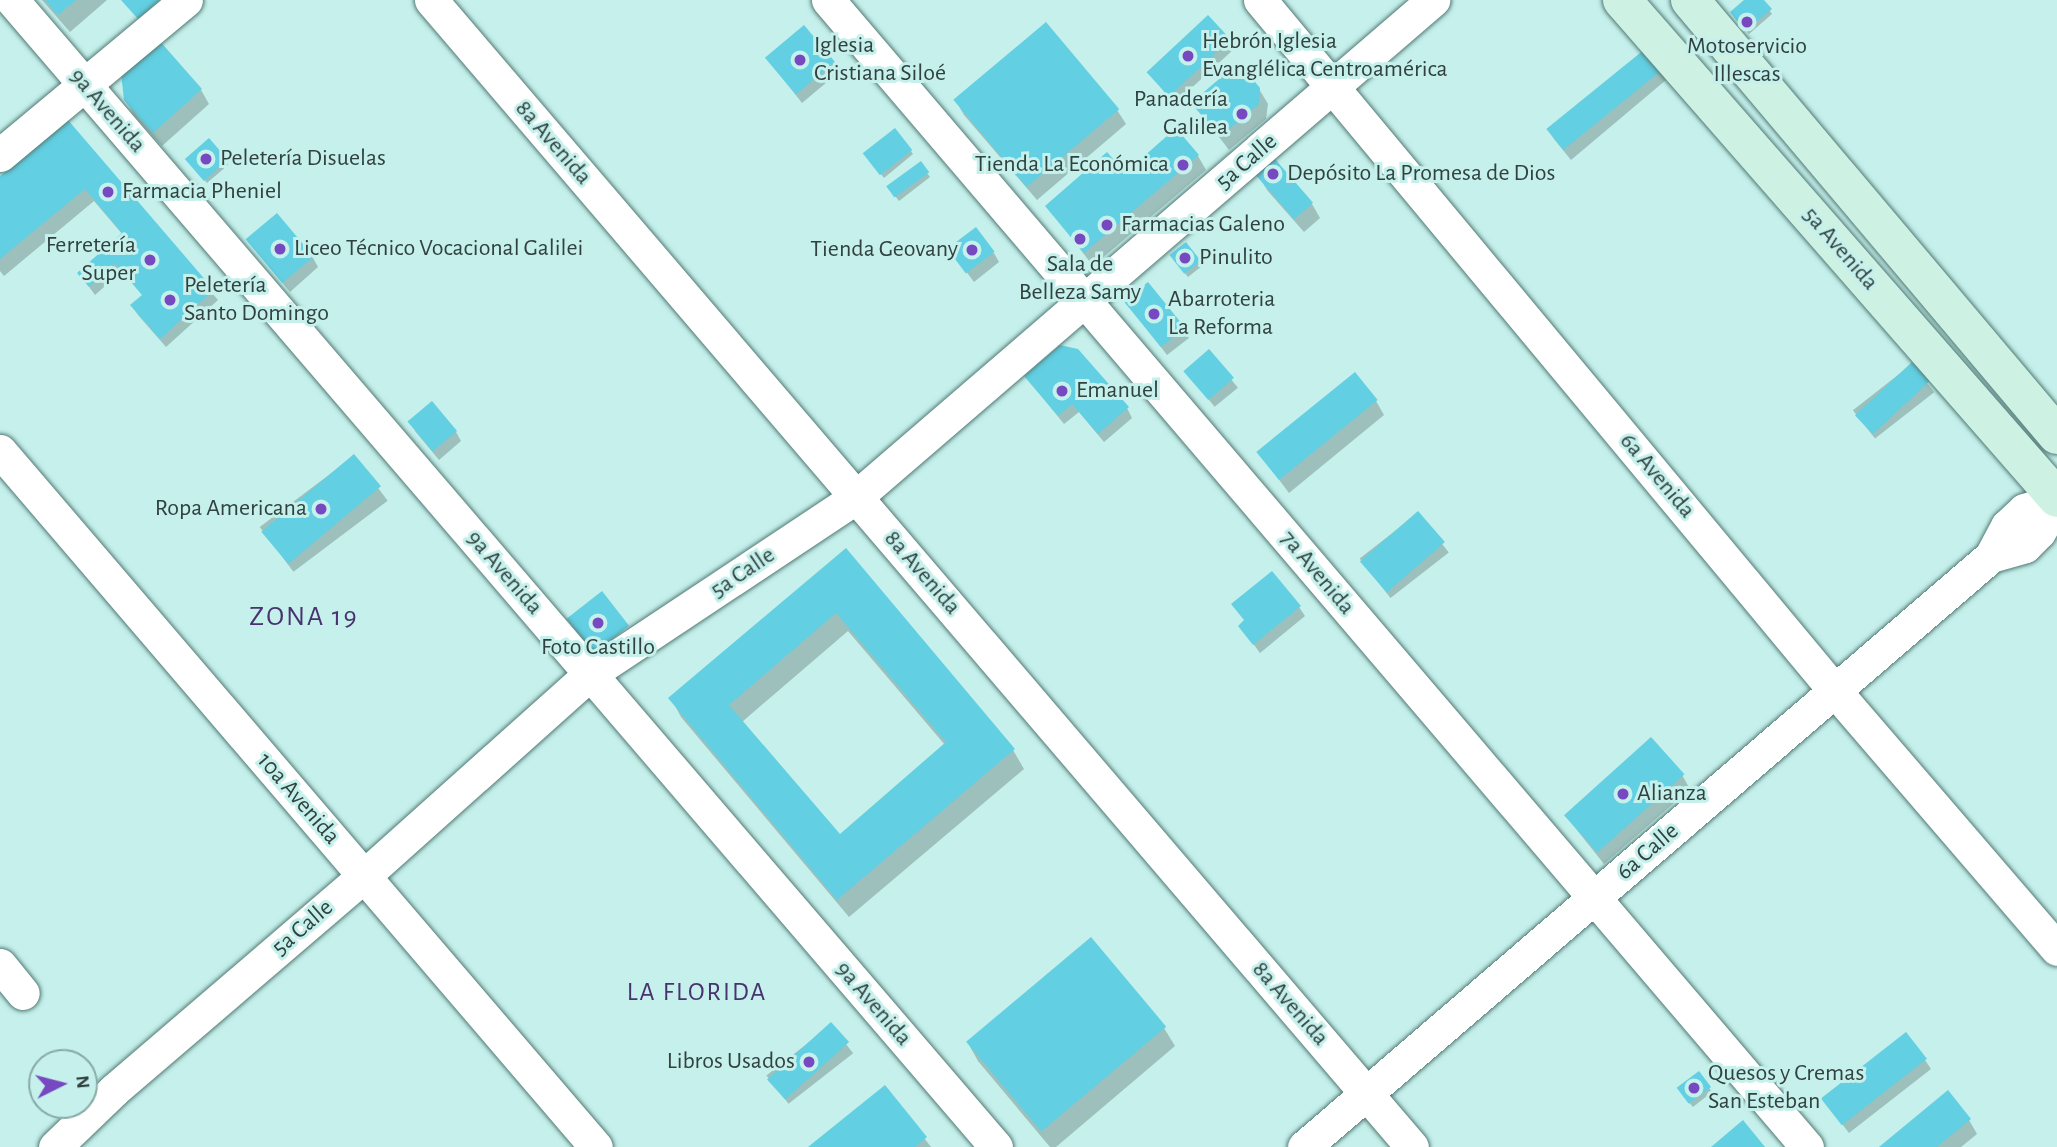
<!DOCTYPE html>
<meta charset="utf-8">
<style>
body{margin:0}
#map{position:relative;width:2057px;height:1147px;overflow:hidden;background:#c5f0eb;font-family:"Alegreya Sans",sans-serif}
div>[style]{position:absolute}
.shadow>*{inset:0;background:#0003;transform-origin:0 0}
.building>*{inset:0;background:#62cfe2;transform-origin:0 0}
.roads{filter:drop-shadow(0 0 2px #527975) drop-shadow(0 0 2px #527975)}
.street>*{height:33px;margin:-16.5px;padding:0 16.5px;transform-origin:16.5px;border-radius:16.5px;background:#fff}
.secondary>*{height:38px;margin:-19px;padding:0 19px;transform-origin:19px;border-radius:19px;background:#cdf2e4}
.dots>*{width:19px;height:19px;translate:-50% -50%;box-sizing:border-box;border:4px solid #c5f0eb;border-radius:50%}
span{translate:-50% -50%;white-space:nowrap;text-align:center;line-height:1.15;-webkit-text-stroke:6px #c5f0eb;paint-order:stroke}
.poi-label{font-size:24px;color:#30413f}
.left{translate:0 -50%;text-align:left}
.right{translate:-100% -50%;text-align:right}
.street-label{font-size:24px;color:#30413f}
.neighbourhood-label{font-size:26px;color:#48336f;letter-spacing:2px}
.quarter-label{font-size:28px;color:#48336f;letter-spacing:2px}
.north{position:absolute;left:28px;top:1049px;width:70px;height:70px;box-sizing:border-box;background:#c5f0eb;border:2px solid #89aaa6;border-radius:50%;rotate:84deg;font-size:19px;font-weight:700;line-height:28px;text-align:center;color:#30413f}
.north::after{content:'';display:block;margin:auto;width:24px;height:32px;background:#7649c1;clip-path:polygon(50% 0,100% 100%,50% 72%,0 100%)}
</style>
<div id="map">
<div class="shadow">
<div style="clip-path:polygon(42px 0,107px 0,70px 32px)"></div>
<div style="clip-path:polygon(1747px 0,1762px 0,1772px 14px,1749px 34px,1734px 17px)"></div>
<div style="clip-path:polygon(1228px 40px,1234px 49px,1174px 104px,1149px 73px)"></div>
<div style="clip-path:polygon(767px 58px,833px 63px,839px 72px,802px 103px)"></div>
<div style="clip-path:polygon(1661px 71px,1666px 80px,1571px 160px,1554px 139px,1549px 130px)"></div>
<div style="clip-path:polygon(1259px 89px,1268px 104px,1266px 119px,1229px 150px,1193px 103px)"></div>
<div style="clip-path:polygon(201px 90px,209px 104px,162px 146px,134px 115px,125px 100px)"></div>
<div style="clip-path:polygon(956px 101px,1117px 110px,1126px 124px,1037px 200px,964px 115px)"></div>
<div style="clip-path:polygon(67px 123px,218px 300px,166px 347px,138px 315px,132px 306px,143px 296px,122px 271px,95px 295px,79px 273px,123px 235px,94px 201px,4px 276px,0 271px,0 178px)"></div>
<div style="clip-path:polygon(911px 151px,913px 154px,884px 178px,868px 157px)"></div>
<div style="clip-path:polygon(1198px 156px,1206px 170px,1093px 266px,1047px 206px,1124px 175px)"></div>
<div style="clip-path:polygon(226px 161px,228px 165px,207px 183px,190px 163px)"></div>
<div style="clip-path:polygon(927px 173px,930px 177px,899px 201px,892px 192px)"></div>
<div style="clip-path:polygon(1259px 176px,1312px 204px,1320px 218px,1304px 232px,1267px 190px)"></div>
<div style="clip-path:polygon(248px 241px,313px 258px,318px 267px,290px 292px)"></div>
<div style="clip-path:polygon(994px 253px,999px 262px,974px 282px,956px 258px)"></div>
<div style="clip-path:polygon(1174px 260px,1199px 262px,1202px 266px,1188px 277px)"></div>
<div style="clip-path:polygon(1126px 302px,1184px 329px,1189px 338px,1167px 355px)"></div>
<div style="left:1209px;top:352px;width:46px;height:30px;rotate:51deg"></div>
<div style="left:1912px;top:364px;width:36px;height:75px;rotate:52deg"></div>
<div style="clip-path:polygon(1026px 377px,1127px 408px,1132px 418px,1104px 442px,1079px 412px,1064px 424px)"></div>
<div style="clip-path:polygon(1376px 401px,1384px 415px,1289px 493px,1259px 453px)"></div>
<div style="clip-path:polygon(415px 431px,456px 432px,461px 441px,439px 460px)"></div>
<div style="left:354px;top:456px;width:56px;height:118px;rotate:53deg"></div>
<div style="left:1418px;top:513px;width:50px;height:74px;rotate:52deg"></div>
<div style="clip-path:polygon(evenodd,845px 550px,1013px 750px,1024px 769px,849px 917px,681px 717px,671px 698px,845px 550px,848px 631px,945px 745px,839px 837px,742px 722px,848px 631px)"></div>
<div style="clip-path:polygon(1299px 607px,1305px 616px,1260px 653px,1240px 626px)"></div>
<div style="clip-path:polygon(1682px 775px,1690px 789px,1604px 864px,1565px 815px)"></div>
<div style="left:831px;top:1025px;width:36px;height:82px;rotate:52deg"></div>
<div style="clip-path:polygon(1164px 1028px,1175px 1046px,1056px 1147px,1050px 1147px,978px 1061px,968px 1043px)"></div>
<div style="clip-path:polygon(1925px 1060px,1931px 1069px,1849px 1133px,1829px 1107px)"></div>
<div style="clip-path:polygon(1699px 1073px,1712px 1092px,1693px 1107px,1681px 1093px)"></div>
<div style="clip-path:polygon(885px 1087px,931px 1147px,810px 1147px)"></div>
<div style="clip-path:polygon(1969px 1120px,1977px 1134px,1961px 1147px,1882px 1147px)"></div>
</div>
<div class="building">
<div style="clip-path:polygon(45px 0,76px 0,58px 15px)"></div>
<div style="clip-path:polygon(121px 0,160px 0,138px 19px)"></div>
<div style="clip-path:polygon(1744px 0,1764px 0,1772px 9px,1745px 31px,1730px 12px)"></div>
<div style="left:1208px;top:15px;width:33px;height:84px;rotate:47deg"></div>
<div style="left:1046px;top:22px;width:114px;height:121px;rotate:50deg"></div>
<div style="left:804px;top:25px;width:48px;height:51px;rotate:50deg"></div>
<div style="clip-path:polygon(158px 39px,202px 89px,153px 133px,124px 100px,121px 73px)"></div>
<div style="left:1645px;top:49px;width:27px;height:127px;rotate:51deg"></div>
<div style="clip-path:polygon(1239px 62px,1260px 88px,1259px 104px,1220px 137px,1191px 103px)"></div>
<div style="clip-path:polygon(68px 120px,214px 290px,160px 339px,130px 305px,142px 295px,115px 263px,89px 287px,77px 273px,122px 233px,85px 189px,0 259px,0 176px)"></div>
<div style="left:895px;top:128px;width:28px;height:41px;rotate:52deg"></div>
<div style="clip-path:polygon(1176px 128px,1199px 155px,1084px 253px,1045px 206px,1107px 152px,1125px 173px)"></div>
<div style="left:209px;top:138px;width:29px;height:32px;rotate:49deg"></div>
<div style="left:1275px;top:159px;width:58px;height:25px;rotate:49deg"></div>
<div style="left:921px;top:161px;width:14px;height:43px;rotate:54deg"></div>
<div style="left:277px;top:213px;width:57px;height:41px;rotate:50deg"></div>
<div style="left:976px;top:227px;width:31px;height:36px;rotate:53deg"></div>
<div style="left:1186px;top:242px;width:24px;height:21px;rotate:52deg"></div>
<div style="left:1148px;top:282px;width:59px;height:31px;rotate:51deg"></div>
<div style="clip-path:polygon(1060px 345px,1078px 349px,1129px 407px,1098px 434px,1072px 404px,1058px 416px,1024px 376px)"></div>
<div style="left:1209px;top:349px;width:38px;height:34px;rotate:49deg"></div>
<div style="left:1912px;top:362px;width:26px;height:78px;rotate:47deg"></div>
<div style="left:1355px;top:372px;width:36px;height:127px;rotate:51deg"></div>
<div style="left:432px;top:401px;width:39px;height:32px;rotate:50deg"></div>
<div style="left:354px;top:454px;width:42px;height:121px;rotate:50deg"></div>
<div style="left:1418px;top:511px;width:41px;height:77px;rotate:49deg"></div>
<div style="clip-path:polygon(evenodd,846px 548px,1015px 749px,837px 900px,668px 698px,846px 548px,836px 613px,946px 742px,840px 834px,729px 705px,836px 613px)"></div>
<div style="clip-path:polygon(1272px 571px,1301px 606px,1253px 645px,1238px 626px,1244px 620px,1231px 604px)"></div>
<div style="left:602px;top:591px;width:44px;height:45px;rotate:52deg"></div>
<div style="left:1651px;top:737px;width:50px;height:117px;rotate:48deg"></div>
<div style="left:1091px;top:937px;width:117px;height:163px;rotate:50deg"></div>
<div style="left:831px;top:1022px;width:27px;height:86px;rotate:48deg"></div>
<div style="left:1906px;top:1032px;width:34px;height:108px;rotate:52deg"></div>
<div style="left:1699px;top:1071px;width:20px;height:28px;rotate:53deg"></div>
<div style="clip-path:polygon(885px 1085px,927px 1137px,915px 1147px,808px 1147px)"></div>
<div style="clip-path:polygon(1948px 1090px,1971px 1119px,1937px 1147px,1879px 1147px)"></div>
<div style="clip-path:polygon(1743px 1120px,1765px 1147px,1711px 1147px)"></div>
</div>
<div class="roads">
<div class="street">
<div style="left:12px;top:0;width:1511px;rotate:49.37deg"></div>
<div style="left:431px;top:0;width:1509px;rotate:49.46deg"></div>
<div style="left:828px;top:0;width:1508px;rotate:49.52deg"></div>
<div style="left:1260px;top:0;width:899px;rotate:50.24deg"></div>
<div style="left:1835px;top:691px;width:340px;rotate:49.3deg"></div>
<div style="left:0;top:155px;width:242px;rotate:-39.8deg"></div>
<div style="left:0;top:451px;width:916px;rotate:49.43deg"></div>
<div style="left:1991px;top:556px;width:35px;rotate:-16deg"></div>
<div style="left:2025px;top:546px;width:20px;rotate:-45deg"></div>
<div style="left:2039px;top:532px;width:35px;rotate:-59deg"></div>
<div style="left:0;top:965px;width:36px;rotate:51deg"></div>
<div style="left:55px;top:1147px;width:82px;rotate:-44deg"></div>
<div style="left:114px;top:1090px;width:329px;rotate:-40.6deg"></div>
<div style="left:364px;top:876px;width:303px;rotate:-41.8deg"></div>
<div style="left:590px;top:674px;width:320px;rotate:-33.6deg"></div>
<div style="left:856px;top:497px;width:762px;rotate:-40.74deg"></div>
<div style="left:1304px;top:1147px;width:906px;rotate:-40.7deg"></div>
<div style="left:1991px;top:556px;width:34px;rotate:-62deg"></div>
<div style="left:2007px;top:526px;width:23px;rotate:-43deg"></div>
<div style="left:2024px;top:510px;width:34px;rotate:-17deg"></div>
</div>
<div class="secondary">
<div style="left:1622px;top:0;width:661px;rotate:48.86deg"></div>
<div style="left:1690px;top:0;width:569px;rotate:49.85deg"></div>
</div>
</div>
<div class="dots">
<div style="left:1747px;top:22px;background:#7649c1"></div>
<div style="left:1188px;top:56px;background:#7649c1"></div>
<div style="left:800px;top:60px;background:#7649c1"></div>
<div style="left:1242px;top:114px;background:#7649c1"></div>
<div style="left:206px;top:159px;background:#7649c1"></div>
<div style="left:1183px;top:165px;background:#7649c1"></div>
<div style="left:1273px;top:174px;background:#7649c1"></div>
<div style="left:108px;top:192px;background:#7649c1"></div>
<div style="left:1107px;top:225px;background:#7649c1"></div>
<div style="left:1080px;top:239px;background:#7649c1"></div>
<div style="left:280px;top:249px;background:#7649c1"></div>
<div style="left:972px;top:250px;background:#7649c1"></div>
<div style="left:1185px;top:258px;background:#7649c1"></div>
<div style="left:150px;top:260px;background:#7649c1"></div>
<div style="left:170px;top:300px;background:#7649c1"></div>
<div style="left:1154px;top:314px;background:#7649c1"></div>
<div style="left:1062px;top:391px;background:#7649c1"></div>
<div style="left:321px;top:509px;background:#7649c1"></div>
<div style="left:598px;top:623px;background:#7649c1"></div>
<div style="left:1623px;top:794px;background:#7649c1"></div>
<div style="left:809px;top:1062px;background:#7649c1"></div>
<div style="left:1694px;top:1088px;background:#7649c1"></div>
</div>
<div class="poi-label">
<span class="left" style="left:1202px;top:56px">Hebrón Iglesia<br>Evanglélica Centroamérica</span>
<span class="left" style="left:814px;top:60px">Iglesia<br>Cristiana Siloé</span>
<span style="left:1747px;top:61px">Motoservicio<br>Illescas</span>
<span class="right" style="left:1228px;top:114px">Panadería<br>Galilea</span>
<span class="left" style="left:220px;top:159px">Peletería Disuelas</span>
<span class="right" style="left:1169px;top:165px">Tienda La Económica</span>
<span class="left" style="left:1287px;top:174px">Depósito La Promesa de Dios</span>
<span class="left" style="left:122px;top:192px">Farmacia Pheniel</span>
<span class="left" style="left:1121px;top:225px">Farmacias Galeno</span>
<span class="right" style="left:136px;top:260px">Ferretería<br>Super</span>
<span class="left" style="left:294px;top:249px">Liceo Técnico Vocacional Galilei</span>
<span class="right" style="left:958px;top:250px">Tienda Geovany</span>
<span class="left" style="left:1199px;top:258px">Pinulito</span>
<span style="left:1080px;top:279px">Sala de<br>Belleza Samy</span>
<span class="left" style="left:184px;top:300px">Peletería<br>Santo Domingo</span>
<span class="left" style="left:1168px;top:314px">Abarroteria<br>La Reforma</span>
<span class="left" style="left:1076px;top:391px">Emanuel</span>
<span class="right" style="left:307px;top:509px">Ropa Americana</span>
<span style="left:598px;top:648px">Foto Castillo</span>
<span class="left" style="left:1637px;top:794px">Alianza</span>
<span class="right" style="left:795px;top:1062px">Libros Usados</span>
<span class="left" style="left:1708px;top:1088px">Quesos y Cremas<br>San Esteban</span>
</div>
<div class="street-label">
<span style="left:107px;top:111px;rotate:49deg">9a Avenida</span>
<span style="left:553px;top:143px;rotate:49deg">8a Avenida</span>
<span style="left:1247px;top:162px;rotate:-41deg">5a Calle</span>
<span style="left:1840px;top:249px;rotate:49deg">5a Avenida</span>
<span style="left:1657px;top:476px;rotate:50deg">6a Avenida</span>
<span style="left:504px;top:573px;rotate:49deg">9a Avenida</span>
<span style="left:743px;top:573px;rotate:-34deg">5a Calle</span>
<span style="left:922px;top:573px;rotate:49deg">8a Avenida</span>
<span style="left:1317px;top:573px;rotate:50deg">7a Avenida</span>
<span style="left:298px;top:799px;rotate:49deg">10a Avenida</span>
<span style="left:1648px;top:852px;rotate:-41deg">6a Calle</span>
<span style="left:303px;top:928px;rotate:-41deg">5a Calle</span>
<span style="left:873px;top:1004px;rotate:49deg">9a Avenida</span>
<span style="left:1290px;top:1004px;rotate:49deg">8a Avenida</span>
</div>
<div class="neighbourhood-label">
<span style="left:697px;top:993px">LA FLORIDA</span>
</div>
<div class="quarter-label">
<span style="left:304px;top:617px">ZONA 19</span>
</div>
<div class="north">N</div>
</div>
